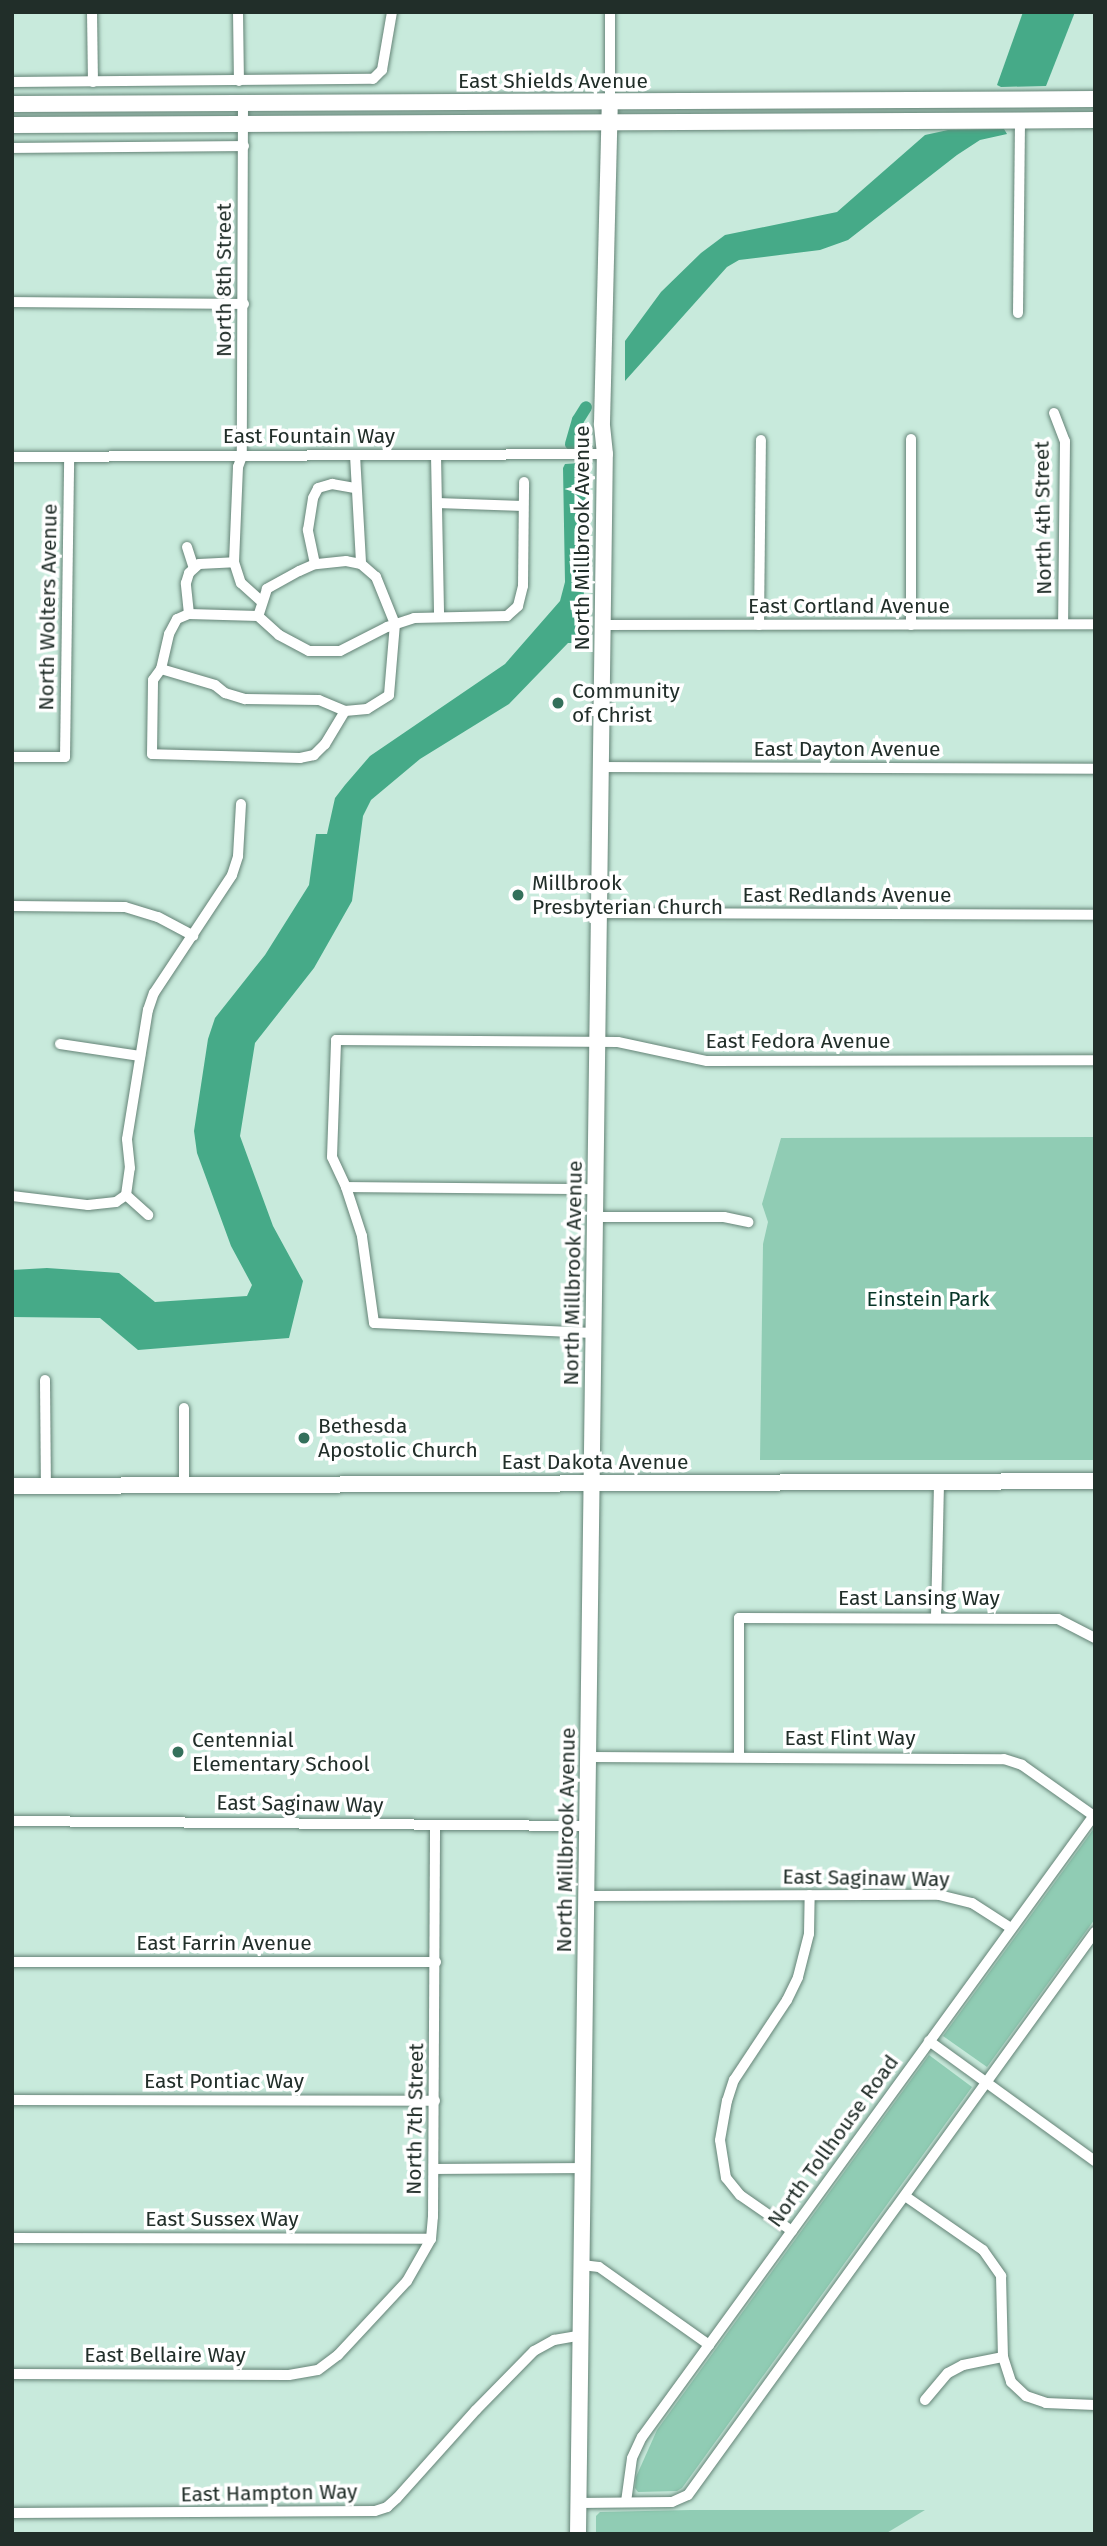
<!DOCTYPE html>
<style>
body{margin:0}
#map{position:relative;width:1107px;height:2546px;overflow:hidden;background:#c8eadc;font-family:"Fira Sans",sans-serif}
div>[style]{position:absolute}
.green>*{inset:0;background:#90ccb4}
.water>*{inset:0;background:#46aa88}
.canal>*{height:12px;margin:-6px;padding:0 6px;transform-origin:6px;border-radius:6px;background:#46aa88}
.roads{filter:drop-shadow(0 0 2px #648376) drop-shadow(0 0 2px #648376)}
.street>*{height:10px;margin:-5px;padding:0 5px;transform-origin:5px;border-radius:5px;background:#fff}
.secondary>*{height:16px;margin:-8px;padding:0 8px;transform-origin:8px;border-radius:8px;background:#fff}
.dots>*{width:19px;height:19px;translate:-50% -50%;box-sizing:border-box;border:4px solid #fff;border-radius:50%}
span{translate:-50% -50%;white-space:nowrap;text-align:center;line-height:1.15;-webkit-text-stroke:7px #fff;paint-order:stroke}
.street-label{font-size:21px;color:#212e29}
.poi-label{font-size:21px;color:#212e29}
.left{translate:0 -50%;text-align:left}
.park-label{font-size:21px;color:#083628}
.frame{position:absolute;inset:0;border:14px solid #212e29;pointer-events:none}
</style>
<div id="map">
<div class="green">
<div style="clip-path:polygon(1095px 1137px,1095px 1460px,760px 1460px,763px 1244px,768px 1222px,762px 1204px,781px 1138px)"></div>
<div style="clip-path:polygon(1095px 1827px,1095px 1919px,987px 2067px,943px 2036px)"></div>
<div style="clip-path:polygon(929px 2055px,972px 2087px,682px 2488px,677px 2491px,638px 2492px,635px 2488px,636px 2477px,657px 2430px)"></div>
<div style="clip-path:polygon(690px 2510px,925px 2510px,885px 2534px,596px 2534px,596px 2516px,600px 2512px)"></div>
</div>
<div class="water">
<div style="clip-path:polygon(1023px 12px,1075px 12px,1046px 86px,1001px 87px,997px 85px)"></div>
<div style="clip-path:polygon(1004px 129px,1007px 134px,980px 140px,957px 155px,848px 240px,820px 250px,739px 260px,727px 267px,625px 381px,625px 341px,661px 292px,701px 253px,725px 235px,837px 212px,925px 135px,948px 130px)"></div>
<div style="clip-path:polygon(580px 463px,586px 470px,583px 643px,568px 643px,509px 704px,420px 759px,371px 800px,363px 816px,352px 901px,314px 968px,255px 1043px,240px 1136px,273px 1226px,303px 1281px,289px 1338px,138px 1350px,100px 1318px,12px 1317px,12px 1270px,47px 1268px,119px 1273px,155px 1302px,247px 1296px,252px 1285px,231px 1246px,197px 1153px,194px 1131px,208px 1039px,215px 1018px,265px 955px,309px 885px,316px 834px,327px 834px,335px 798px,345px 785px,370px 756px,505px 664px,560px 601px,565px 582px,563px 468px,565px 464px)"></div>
</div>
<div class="canal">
<div style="left:571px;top:444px;width:25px;rotate:-74deg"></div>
<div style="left:578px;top:420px;width:15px;rotate:-58deg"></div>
</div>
<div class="roads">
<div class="street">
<div style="left:92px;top:12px;width:70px;rotate:89.2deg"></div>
<div style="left:238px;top:12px;width:69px;rotate:89.2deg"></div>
<div style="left:610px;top:12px;width:90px;rotate:90deg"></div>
<div style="left:12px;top:82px;width:361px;rotate:-0.5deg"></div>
<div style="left:373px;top:79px;width:13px;rotate:-45deg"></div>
<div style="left:382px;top:70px;width:59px;rotate:-80.2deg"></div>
<div style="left:243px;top:104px;width:352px;rotate:90.2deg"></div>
<div style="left:242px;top:456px;width:12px;rotate:110deg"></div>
<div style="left:238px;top:467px;width:95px;rotate:92.4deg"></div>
<div style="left:234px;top:562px;width:22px;rotate:72deg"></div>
<div style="left:241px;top:583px;width:28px;rotate:42deg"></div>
<div style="left:12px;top:148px;width:232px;rotate:-0.5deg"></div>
<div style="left:12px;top:302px;width:232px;rotate:0.5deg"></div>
<div style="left:1018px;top:313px;width:192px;rotate:-89.4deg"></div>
<div style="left:1054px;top:413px;width:30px;rotate:69deg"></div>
<div style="left:1065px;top:441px;width:183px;rotate:90.6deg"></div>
<div style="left:911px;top:439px;width:186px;rotate:90deg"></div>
<div style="left:355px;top:455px;width:109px;rotate:86.8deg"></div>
<div style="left:436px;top:455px;width:162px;rotate:88.9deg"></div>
<div style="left:12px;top:457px;width:593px;rotate:-0.29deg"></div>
<div style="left:437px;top:503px;width:86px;rotate:2deg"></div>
<div style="left:187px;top:547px;width:22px;rotate:72deg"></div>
<div style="left:315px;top:564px;width:35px;rotate:-102deg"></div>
<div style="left:308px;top:530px;width:32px;rotate:-81deg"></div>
<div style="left:313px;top:498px;width:11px;rotate:-63deg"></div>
<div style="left:318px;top:488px;width:15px;rotate:-16deg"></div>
<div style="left:332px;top:484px;width:23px;rotate:10deg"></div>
<div style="left:189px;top:614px;width:31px;rotate:-96deg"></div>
<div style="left:186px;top:583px;width:10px;rotate:-73deg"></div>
<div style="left:189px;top:573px;width:13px;rotate:-42deg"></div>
<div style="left:199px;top:564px;width:35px;rotate:-3deg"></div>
<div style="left:603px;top:625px;width:492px;rotate:-0.1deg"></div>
<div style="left:759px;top:625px;width:185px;rotate:-89.4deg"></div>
<div style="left:161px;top:669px;width:56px;rotate:16.5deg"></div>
<div style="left:215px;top:685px;width:13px;rotate:39deg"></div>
<div style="left:225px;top:693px;width:21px;rotate:17deg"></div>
<div style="left:245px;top:699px;width:74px;rotate:0.8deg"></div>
<div style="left:319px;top:700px;width:28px;rotate:23deg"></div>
<div style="left:345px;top:711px;width:22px;rotate:-5deg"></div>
<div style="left:367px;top:709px;width:26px;rotate:-32deg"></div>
<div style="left:389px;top:695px;width:71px;rotate:-85.2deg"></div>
<div style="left:395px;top:624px;width:51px;rotate:-112deg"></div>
<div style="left:376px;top:577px;width:20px;rotate:-139deg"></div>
<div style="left:361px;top:564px;width:15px;rotate:-169deg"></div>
<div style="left:346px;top:561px;width:31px;rotate:174deg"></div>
<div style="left:315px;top:564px;width:17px;rotate:156deg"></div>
<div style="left:299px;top:571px;width:37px;rotate:151deg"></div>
<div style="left:267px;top:589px;width:28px;rotate:108deg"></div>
<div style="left:345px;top:711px;width:39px;rotate:121deg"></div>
<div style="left:325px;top:744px;width:16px;rotate:135deg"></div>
<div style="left:314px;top:755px;width:14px;rotate:168deg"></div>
<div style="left:300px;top:758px;width:148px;rotate:-178.5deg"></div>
<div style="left:152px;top:754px;width:74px;rotate:-89.2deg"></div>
<div style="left:153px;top:680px;width:14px;rotate:-54deg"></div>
<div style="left:161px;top:669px;width:36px;rotate:-77deg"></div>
<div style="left:169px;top:634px;width:17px;rotate:-62deg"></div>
<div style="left:177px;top:619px;width:13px;rotate:-23deg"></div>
<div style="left:189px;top:614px;width:69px;rotate:1.7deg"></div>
<div style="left:258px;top:616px;width:28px;rotate:42deg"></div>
<div style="left:279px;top:635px;width:34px;rotate:28deg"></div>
<div style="left:309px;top:651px;width:31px"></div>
<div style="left:340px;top:651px;width:53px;rotate:-27.1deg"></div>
<div style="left:387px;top:627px;width:28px;rotate:-18deg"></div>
<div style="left:414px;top:618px;width:93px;rotate:-1.2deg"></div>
<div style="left:507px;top:616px;width:15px;rotate:-42deg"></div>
<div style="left:518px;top:606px;width:21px;rotate:-76deg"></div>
<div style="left:523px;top:586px;width:104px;rotate:-89.4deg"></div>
<div style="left:12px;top:757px;width:53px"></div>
<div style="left:65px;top:757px;width:300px;rotate:-89.2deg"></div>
<div style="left:600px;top:767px;width:495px;rotate:0.2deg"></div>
<div style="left:12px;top:906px;width:113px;rotate:0.5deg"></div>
<div style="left:125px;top:907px;width:34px;rotate:17deg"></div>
<div style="left:158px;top:917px;width:40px;rotate:28deg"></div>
<div style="left:599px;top:913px;width:496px;rotate:0.2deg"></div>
<div style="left:60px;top:1044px;width:81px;rotate:8.5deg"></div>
<div style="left:346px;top:1187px;width:250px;rotate:0.5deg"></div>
<div style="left:126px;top:1195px;width:27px;rotate:-82deg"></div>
<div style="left:130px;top:1168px;width:29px;rotate:-96deg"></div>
<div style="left:127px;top:1139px;width:131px;rotate:-80.8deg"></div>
<div style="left:148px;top:1010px;width:18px;rotate:-71deg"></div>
<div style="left:154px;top:993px;width:141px;rotate:-56.5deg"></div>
<div style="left:232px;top:875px;width:20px;rotate:-72deg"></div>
<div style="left:238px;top:856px;width:52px;rotate:-86.7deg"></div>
<div style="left:126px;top:1195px;width:30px;rotate:42deg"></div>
<div style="left:12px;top:1196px;width:77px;rotate:6.8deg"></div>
<div style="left:88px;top:1205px;width:28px;rotate:-6deg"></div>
<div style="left:116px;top:1202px;width:12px;rotate:-35deg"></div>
<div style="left:596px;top:1217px;width:128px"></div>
<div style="left:724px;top:1217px;width:25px;rotate:12deg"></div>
<div style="left:593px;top:1333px;width:219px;rotate:-177.4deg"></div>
<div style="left:374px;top:1323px;width:88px;rotate:-97.9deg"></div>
<div style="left:362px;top:1236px;width:52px;rotate:-108.1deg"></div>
<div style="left:346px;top:1187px;width:33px;rotate:-115deg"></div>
<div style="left:332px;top:1157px;width:117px;rotate:-88deg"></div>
<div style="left:336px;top:1040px;width:282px;rotate:0.4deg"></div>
<div style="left:618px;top:1042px;width:91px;rotate:12.1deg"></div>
<div style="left:707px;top:1061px;width:388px;rotate:-0.1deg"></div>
<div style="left:45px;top:1380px;width:106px;rotate:89.5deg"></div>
<div style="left:184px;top:1486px;width:78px;rotate:-90deg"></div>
<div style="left:936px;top:1616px;width:134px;rotate:-88.7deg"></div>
<div style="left:589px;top:1757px;width:415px;rotate:0.3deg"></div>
<div style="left:1004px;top:1759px;width:19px;rotate:18deg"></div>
<div style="left:1022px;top:1765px;width:88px;rotate:35.3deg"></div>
<div style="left:739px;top:1757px;width:139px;rotate:-90deg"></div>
<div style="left:739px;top:1618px;width:319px;rotate:0.2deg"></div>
<div style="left:1058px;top:1619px;width:42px;rotate:27.2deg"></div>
<div style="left:12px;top:1821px;width:576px;rotate:0.5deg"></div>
<div style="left:587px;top:1896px;width:352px;rotate:-0.2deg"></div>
<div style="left:939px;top:1895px;width:34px;rotate:14deg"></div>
<div style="left:972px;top:1903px;width:46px;rotate:32.7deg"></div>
<div style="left:12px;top:1962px;width:424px"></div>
<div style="left:929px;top:2041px;width:205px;rotate:35.9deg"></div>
<div style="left:12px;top:2100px;width:423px;rotate:0.1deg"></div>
<div style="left:434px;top:2169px;width:150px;rotate:-0.4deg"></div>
<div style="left:905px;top:2196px;width:95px;rotate:34.7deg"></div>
<div style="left:983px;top:2250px;width:32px;rotate:55deg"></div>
<div style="left:1001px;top:2276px;width:81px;rotate:88.6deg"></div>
<div style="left:1003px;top:2357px;width:26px;rotate:72deg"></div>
<div style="left:1011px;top:2382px;width:21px;rotate:43deg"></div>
<div style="left:1026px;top:2396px;width:21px;rotate:19deg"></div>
<div style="left:1046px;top:2403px;width:49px;rotate:2.3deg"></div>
<div style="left:792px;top:2231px;width:63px;rotate:-145.3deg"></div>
<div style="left:740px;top:2195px;width:22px;rotate:-129deg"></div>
<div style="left:726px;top:2178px;width:38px;rotate:-99deg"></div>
<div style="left:720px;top:2140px;width:40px;rotate:-80deg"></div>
<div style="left:727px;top:2101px;width:22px;rotate:-72deg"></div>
<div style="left:734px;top:2080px;width:96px;rotate:-56.5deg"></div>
<div style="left:787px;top:2000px;width:25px;rotate:-64deg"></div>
<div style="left:798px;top:1977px;width:44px;rotate:-75.7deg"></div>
<div style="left:809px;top:1934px;width:39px;rotate:-89deg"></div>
<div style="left:12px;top:2238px;width:419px;rotate:0.1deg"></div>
<div style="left:582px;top:2265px;width:17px;rotate:7deg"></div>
<div style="left:599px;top:2267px;width:135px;rotate:35.3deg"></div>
<div style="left:12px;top:2374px;width:277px;rotate:0.2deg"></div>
<div style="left:289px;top:2375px;width:29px;rotate:-10deg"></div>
<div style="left:318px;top:2370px;width:25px;rotate:-37deg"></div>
<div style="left:338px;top:2355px;width:101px;rotate:-47deg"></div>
<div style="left:407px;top:2281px;width:48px;rotate:-60.3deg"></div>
<div style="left:431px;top:2239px;width:22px;rotate:-85deg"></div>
<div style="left:433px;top:2217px;width:392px;rotate:-89.7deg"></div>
<div style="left:925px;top:2400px;width:35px;rotate:-50deg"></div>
<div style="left:948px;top:2373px;width:17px;rotate:-28deg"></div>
<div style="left:963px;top:2365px;width:41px;rotate:-11.3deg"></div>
<div style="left:626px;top:2502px;width:44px;rotate:-82.2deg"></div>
<div style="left:632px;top:2458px;width:23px;rotate:-65deg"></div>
<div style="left:642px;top:2437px;width:770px;rotate:-53.98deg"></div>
<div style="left:579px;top:2503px;width:93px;rotate:-0.6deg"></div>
<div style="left:672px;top:2502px;width:17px;rotate:-24deg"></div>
<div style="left:688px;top:2495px;width:695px;rotate:-54.14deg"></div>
<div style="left:12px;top:2513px;width:363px;rotate:-0.3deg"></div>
<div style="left:375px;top:2511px;width:13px;rotate:-18deg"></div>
<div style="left:387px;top:2507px;width:13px;rotate:-42deg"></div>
<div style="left:397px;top:2498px;width:118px;rotate:-48.1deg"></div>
<div style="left:476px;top:2410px;width:83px;rotate:-45.5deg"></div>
<div style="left:534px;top:2351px;width:23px;rotate:-29deg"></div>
<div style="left:554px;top:2340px;width:27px;rotate:-10deg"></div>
</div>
<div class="secondary">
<div style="left:12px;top:104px;width:1083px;rotate:-0.26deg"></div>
<div style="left:12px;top:125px;width:1083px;rotate:-0.26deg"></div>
<div style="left:12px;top:1486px;width:1083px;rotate:-0.26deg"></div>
<div style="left:578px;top:2534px;width:2080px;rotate:-89.26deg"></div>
<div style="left:605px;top:454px;width:31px;rotate:-96deg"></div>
<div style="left:602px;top:423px;width:321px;rotate:-88.6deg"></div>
</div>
</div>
<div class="dots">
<div style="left:558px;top:703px;background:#34705b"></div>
<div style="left:518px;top:895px;background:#34705b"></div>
<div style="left:304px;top:1438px;background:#34705b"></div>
<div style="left:178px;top:1752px;background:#34705b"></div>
</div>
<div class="street-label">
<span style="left:553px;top:81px">East Shields Avenue</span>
<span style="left:224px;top:280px;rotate:-90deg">North 8th Street</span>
<span style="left:309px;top:436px">East Fountain Way</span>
<span style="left:1043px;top:518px;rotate:-91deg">North 4th Street</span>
<span style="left:582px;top:538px;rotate:-90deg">North Millbrook Avenue</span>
<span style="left:849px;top:606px">East Cortland Avenue</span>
<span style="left:48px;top:607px;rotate:-89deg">North Wolters Avenue</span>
<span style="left:847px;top:749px">East Dayton Avenue</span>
<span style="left:847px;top:895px">East Redlands Avenue</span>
<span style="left:798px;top:1041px">East Fedora Avenue</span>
<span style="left:573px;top:1273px;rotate:-89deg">North Millbrook Avenue</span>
<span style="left:595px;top:1462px">East Dakota Avenue</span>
<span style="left:919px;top:1598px">East Lansing Way</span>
<span style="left:850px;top:1738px">East Flint Way</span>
<span style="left:300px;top:1804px;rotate:1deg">East Saginaw Way</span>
<span style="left:566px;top:1840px;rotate:-89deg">North Millbrook Avenue</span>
<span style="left:866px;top:1878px;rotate:1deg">East Saginaw Way</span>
<span style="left:224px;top:1943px">East Farrin Avenue</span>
<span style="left:224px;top:2081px">East Pontiac Way</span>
<span style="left:415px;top:2119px;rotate:-89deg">North 7th Street</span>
<span style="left:833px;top:2141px;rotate:-54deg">North Tollhouse Road</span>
<span style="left:222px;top:2219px">East Sussex Way</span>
<span style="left:165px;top:2355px">East Bellaire Way</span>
<span style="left:269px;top:2493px;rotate:-1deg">East Hampton Way</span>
</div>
<div class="poi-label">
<span class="left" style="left:572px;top:703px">Community<br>of Christ</span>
<span class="left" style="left:532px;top:895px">Millbrook<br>Presbyterian Church</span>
<span class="left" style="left:318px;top:1438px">Bethesda<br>Apostolic Church</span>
<span class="left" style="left:192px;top:1752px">Centennial<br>Elementary School</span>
</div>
<div class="park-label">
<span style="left:928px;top:1299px">Einstein Park</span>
</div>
<div class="frame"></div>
</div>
